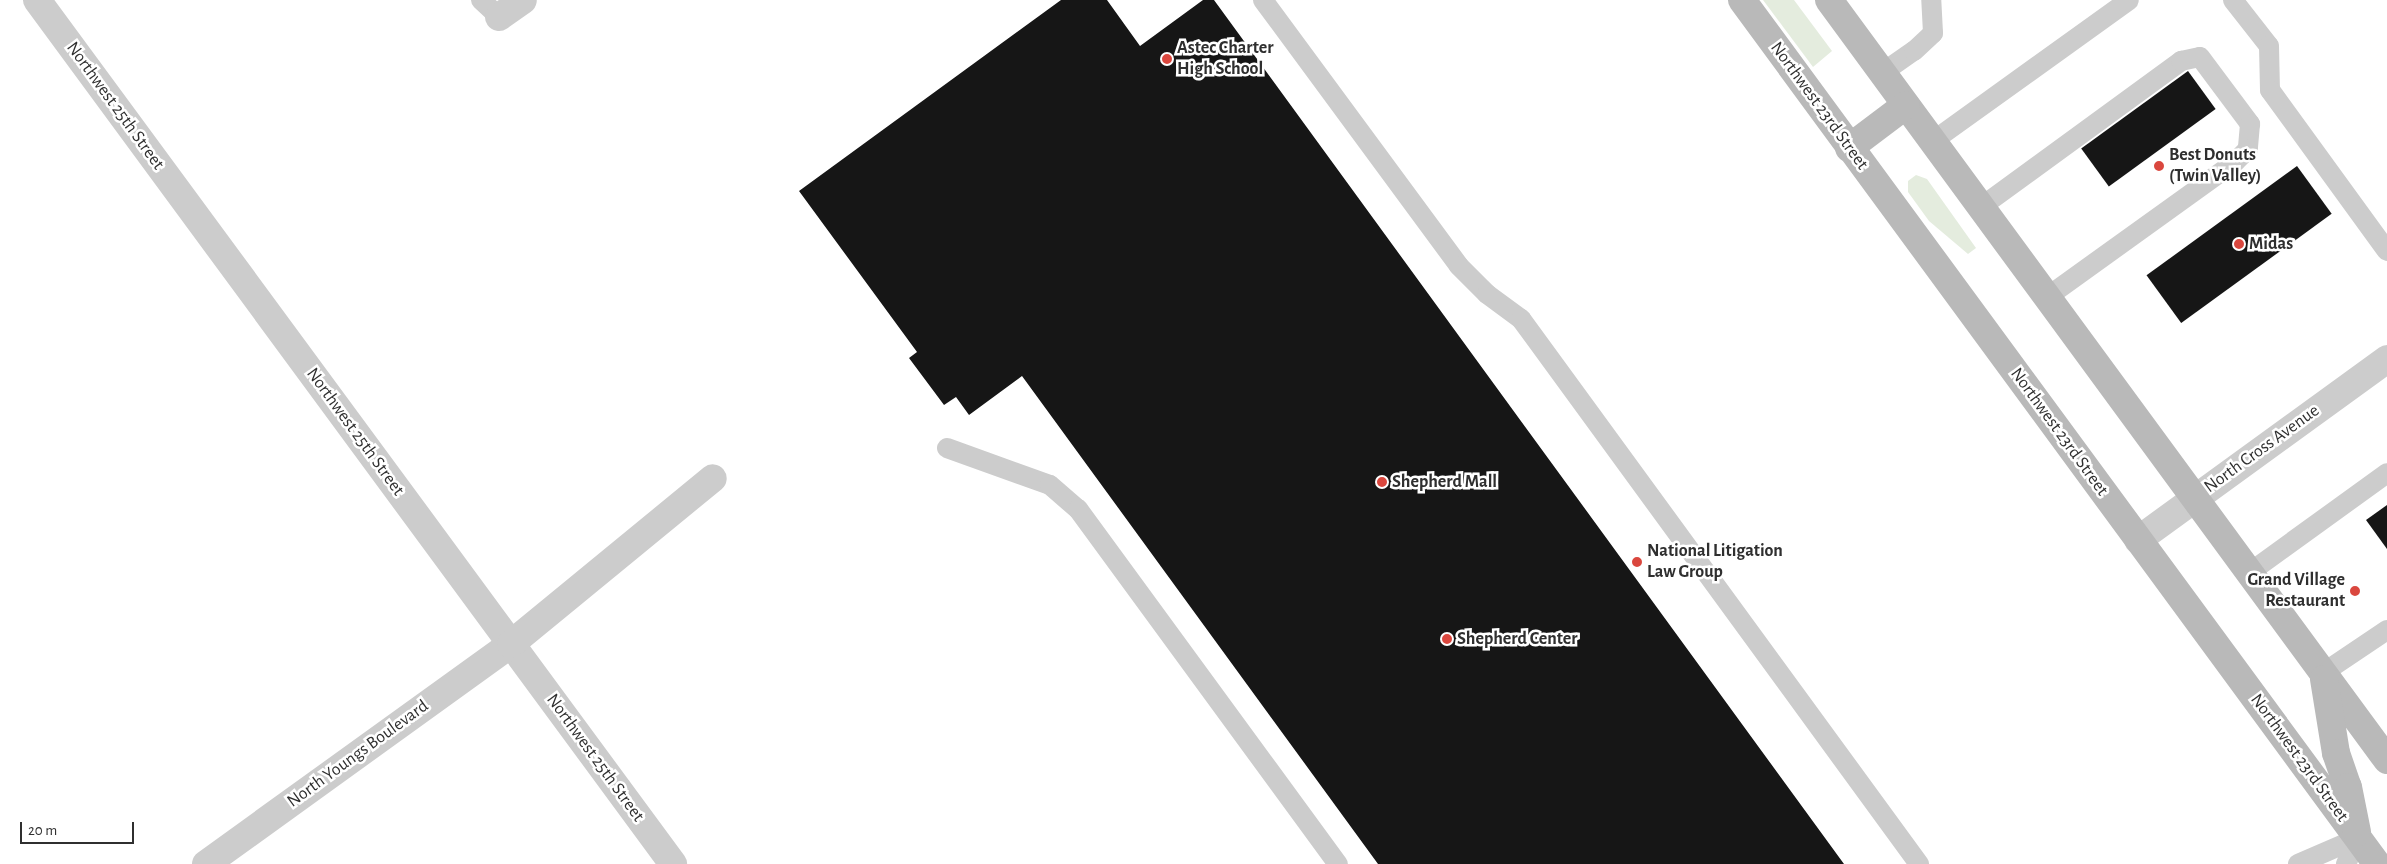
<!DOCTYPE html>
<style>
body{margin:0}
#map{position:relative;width:2387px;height:864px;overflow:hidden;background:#fff;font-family:"Alegreya Sans",sans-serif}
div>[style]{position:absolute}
.green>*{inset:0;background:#e4ecde}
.building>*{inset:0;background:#161616;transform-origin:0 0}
.service>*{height:20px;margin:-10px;padding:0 10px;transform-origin:10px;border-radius:10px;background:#ccc}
.minor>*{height:28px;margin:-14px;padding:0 14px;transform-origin:14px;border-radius:14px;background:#ccc}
.tertiary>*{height:28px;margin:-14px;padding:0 14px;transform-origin:14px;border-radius:14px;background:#ccc}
.secondary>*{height:28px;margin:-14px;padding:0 14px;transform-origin:14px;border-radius:14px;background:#b9b9b9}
.dots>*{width:14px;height:14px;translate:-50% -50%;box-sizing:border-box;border:2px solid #fff;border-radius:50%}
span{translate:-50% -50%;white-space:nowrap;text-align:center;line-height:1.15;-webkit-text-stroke:5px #fff;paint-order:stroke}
.poi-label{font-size:18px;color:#2f2f2f;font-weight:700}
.left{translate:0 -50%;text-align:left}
.right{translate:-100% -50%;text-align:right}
.street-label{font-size:18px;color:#2f2f2f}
.scale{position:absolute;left:20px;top:822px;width:114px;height:22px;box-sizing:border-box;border:2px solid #2f2f2f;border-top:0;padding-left:6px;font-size:15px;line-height:18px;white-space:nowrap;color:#2f2f2f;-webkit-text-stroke:4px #fff;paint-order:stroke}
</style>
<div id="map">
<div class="green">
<div style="clip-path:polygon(1763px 0,1794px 0,1832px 51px,1813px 67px)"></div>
<div style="clip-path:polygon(1916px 175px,1927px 179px,1976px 248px,1968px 254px,1929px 221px,1908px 192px,1908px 181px)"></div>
</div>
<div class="building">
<div style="clip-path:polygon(1061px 0,1107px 0,1140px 46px,1203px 0,1214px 0,1844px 864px,1378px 864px,1022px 376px,969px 415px,956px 397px,944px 405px,909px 358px,917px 352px,799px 191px)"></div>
<div style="left:2188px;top:71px;width:47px;height:132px;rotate:54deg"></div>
<div style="left:2297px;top:166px;width:59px;height:186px;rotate:54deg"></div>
<div style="clip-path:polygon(2387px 505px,2387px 549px,2366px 520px)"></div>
</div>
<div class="service">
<div style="left:481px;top:0;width:25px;rotate:43deg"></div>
<div style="left:1263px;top:0;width:330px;rotate:53.6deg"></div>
<div style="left:1459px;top:266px;width:40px;rotate:45deg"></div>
<div style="left:1487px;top:294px;width:42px;rotate:36.3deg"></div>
<div style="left:1521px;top:319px;width:675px;rotate:53.86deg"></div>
<div style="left:2233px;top:0;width:58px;rotate:52deg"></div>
<div style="left:2269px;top:46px;width:44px;rotate:88.7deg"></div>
<div style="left:2270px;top:90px;width:199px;rotate:54deg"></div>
<div style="left:1882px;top:73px;width:39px;rotate:-35deg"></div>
<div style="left:1914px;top:51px;width:26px;rotate:-43deg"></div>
<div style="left:1933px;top:33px;width:33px;rotate:-93deg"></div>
<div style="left:1933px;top:141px;width:241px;rotate:-35.7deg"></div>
<div style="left:1981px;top:207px;width:248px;rotate:-36.1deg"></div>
<div style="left:2181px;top:61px;width:19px;rotate:-12deg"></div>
<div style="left:2200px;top:57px;width:84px;rotate:53.3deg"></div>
<div style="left:2250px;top:124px;width:25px;rotate:95deg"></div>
<div style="left:2248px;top:149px;width:18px;rotate:135deg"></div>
<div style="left:2235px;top:162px;width:231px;rotate:144.3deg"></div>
<div style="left:947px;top:448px;width:109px;rotate:19.8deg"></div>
<div style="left:1050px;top:485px;width:37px;rotate:41deg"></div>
<div style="left:1078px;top:509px;width:440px;rotate:53.8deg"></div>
<div style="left:2249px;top:573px;width:170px;rotate:-35.9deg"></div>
<div style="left:2323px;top:673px;width:77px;rotate:-33.9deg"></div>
<div style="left:2298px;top:864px;width:65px;rotate:-23.4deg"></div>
<div style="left:2346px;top:864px;width:29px;rotate:-65deg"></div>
</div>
<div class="minor">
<div style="left:37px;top:0;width:1073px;rotate:53.64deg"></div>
<div style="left:2138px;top:540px;width:308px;rotate:-36deg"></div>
<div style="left:206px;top:864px;width:376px;rotate:-35.8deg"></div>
<div style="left:511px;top:644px;width:261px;rotate:-39.4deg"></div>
</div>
<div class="tertiary">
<div style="left:499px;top:17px;width:29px;rotate:-35deg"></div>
</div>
<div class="secondary">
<div style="left:1742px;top:0;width:1072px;rotate:53.69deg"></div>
<div style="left:1829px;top:0;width:943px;rotate:53.71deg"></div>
<div style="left:1849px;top:148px;width:71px;rotate:-37deg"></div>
<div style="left:2324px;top:679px;width:75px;rotate:80.8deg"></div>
<div style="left:2336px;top:753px;width:36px;rotate:71deg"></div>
<div style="left:2348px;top:787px;width:46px;rotate:78.7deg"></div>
</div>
<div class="dots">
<div style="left:1167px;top:59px;background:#da473e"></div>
<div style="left:2159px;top:166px;background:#da473e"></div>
<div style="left:2239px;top:244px;background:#da473e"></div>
<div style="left:1382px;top:482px;background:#da473e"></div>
<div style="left:1637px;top:562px;background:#da473e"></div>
<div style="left:2355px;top:591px;background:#da473e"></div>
<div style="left:1447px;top:639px;background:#da473e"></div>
</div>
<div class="poi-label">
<span class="left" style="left:1177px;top:59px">Astec Charter<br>High School</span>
<span class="left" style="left:2169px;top:166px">Best Donuts<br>(Twin Valley)</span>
<span class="left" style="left:2249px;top:244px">Midas</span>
<span class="left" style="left:1392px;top:482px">Shepherd Mall</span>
<span class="left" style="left:1647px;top:562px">National Litigation<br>Law Group</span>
<span class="right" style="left:2345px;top:591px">Grand Village<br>Restaurant</span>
<span class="left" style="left:1457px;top:639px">Shepherd Center</span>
</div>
<div class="street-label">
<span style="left:115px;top:106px;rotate:54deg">Northwest 25th Street</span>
<span style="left:1819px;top:106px;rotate:54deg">Northwest 23rd Street</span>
<span style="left:355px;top:432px;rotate:54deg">Northwest 25th Street</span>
<span style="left:2059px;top:432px;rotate:54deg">Northwest 23rd Street</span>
<span style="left:2262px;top:449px;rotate:-36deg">North Cross Avenue</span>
<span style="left:358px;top:754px;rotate:-36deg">North Youngs Boulevard</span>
<span style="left:595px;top:758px;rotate:54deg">Northwest 25th Street</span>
<span style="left:2299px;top:758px;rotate:54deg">Northwest 23rd Street</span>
</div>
<div class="scale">20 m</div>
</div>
